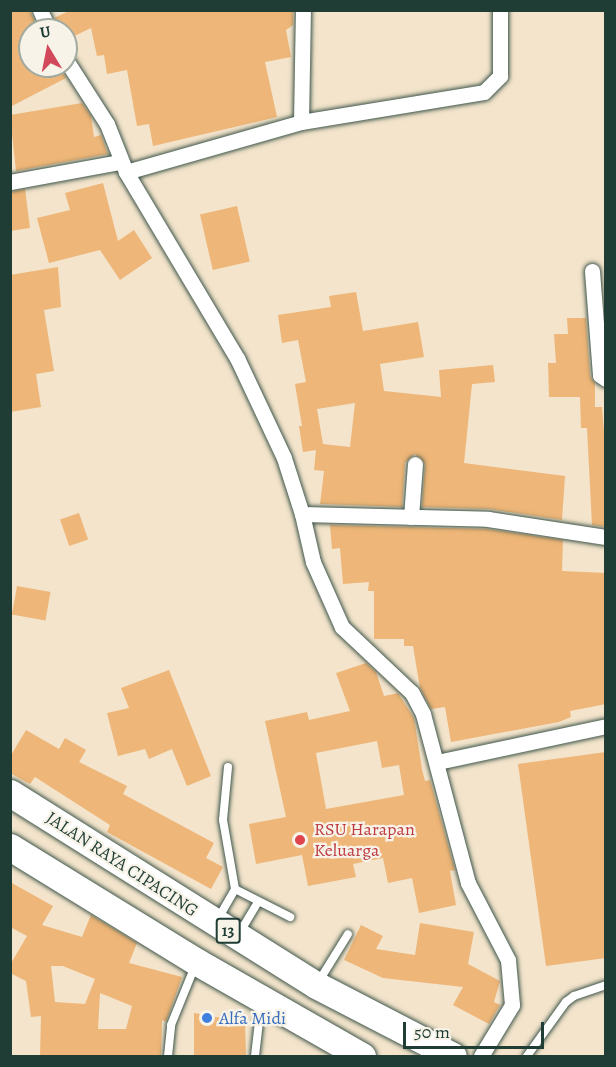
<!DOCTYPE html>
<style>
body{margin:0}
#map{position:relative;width:616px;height:1067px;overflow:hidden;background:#f3e4cb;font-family:Alegreya,serif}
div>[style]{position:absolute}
.building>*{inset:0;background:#eeb678;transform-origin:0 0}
.roads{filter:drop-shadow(0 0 2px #3f564b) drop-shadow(0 0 2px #3f564b)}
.lane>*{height:8px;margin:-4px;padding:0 4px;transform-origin:4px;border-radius:4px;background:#fff}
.street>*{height:15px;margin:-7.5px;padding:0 7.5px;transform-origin:7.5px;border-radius:7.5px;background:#fff}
.highway>*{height:27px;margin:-13.5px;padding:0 13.5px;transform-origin:13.5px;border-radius:13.5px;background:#fff}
.dots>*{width:16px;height:16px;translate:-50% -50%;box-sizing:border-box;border:3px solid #f7f3e8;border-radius:50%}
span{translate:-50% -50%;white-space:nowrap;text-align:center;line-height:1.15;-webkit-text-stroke:4.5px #f7f3e8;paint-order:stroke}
.shield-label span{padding:2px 4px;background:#f7f3e8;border:2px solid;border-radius:4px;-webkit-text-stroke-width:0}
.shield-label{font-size:16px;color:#1f3d34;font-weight:700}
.health-label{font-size:18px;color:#be3a42}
.left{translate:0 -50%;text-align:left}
.street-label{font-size:18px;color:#1f3d34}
.shop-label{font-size:18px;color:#366cbe}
.frame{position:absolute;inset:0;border:12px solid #1f3d34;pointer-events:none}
.north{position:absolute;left:18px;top:18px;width:60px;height:60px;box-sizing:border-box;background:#f7f3e8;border:2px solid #a1aaa0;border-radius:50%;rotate:350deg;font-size:16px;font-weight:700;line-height:24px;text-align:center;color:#1f3d34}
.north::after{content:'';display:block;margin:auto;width:21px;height:27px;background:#d1495b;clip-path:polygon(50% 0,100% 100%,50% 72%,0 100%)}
.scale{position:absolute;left:403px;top:1022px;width:141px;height:27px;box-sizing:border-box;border:3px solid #1f3d34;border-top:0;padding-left:8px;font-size:18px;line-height:21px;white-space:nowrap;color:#1f3d34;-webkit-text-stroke:4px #f7f3e8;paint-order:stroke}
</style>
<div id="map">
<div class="building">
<div style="clip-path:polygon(10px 10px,30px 10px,38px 30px,30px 30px,30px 66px,58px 66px,66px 78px,10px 107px)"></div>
<div style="clip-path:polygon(71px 10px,293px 10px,293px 25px,286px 30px,291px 57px,265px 62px,277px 117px,153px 146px,149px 124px,137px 126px,127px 70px,107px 74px,104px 55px,97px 56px,91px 28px,66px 40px,66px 30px,59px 30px,54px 18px)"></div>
<div style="clip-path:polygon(82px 103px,91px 116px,94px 137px,101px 135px,108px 154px,16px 171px,10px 115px)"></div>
<div style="clip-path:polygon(103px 183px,118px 241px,134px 230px,152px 258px,120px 280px,100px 250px,49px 263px,37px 218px,70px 210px,65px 193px)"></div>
<div style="clip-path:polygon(25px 189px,30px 228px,10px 231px,10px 192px)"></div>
<div style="left:237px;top:206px;width:57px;height:38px;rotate:77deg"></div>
<div style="clip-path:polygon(58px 267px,61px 307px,44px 310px,54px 371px,36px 374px,41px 407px,10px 412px,10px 275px)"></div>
<div style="clip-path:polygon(evenodd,356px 292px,363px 331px,418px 322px,424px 357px,380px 364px,384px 391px,441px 397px,439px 370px,493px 365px,495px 382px,472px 384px,464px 463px,565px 476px,562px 520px,489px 509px,422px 507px,425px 464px,415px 454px,405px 463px,402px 507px,320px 504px,324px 471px,314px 470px,316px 450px,303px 452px,299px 426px,302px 426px,295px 384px,306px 382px,298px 340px,282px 343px,278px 315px,331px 307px,329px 296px,356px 292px,355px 403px,350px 447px,323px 444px,317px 409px,355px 403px)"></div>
<div style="clip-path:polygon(567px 318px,586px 318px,590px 376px,595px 383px,595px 407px,602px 407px,605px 443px,606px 527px,592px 525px,587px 428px,581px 428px,580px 397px,549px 397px,548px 363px,556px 363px,554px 334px,568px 334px)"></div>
<div style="left:79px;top:513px;width:28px;height:20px;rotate:71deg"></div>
<div style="clip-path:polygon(330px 525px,487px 529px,563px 540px,562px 571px,606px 573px,606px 704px,570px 711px,571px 717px,559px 722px,451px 742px,445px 707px,431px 709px,420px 688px,413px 646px,404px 646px,404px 639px,374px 639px,374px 591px,368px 591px,369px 582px,343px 584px,340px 548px,332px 549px)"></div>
<div style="left:17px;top:586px;width:34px;height:29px;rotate:10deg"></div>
<div style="clip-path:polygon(evenodd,366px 663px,376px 672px,384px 696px,398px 693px,414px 718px,422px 769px,425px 781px,430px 780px,455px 870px,450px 871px,456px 905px,419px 913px,412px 878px,388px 883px,383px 858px,353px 864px,356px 877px,308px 886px,302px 855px,256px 864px,249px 824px,286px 817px,265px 721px,307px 712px,309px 720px,350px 711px,336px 673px,366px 663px,377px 741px,382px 768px,399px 765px,404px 795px,326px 809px,316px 753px,377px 741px)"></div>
<div style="clip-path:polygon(169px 670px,211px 776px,187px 786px,172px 749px,149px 759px,145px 749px,118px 756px,107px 713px,129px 708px,121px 688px)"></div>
<div style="clip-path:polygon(26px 730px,59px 749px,65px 738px,86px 750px,79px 762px,127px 786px,123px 794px,214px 843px,206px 858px,223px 867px,211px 889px,107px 832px,110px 825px,35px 777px,30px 784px,10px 773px,10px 757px)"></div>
<div style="clip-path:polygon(606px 752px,606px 958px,546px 966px,518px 764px)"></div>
<div style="clip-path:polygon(evenodd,10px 882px,53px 906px,42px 925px,82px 937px,91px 915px,137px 943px,129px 963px,182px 977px,166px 1022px,162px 1020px,161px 1056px,40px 1056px,41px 1016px,31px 1017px,26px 981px,10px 973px,10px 965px,27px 936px,10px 927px,10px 882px,51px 966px,63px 966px,95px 979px,85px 1004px,55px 1002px,51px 966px,10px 882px,100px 993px,132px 1006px,126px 1029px,98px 1029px,100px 993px)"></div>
<div style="clip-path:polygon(420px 923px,474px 932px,468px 964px,500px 981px,494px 1002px,500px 1005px,489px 1024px,453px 1005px,463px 987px,383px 978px,344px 960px,361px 925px,383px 936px,376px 949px,415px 955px)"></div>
<div style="clip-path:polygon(194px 1013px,245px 1022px,246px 1056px,194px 1056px)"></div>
</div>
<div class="roads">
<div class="lane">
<div style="left:228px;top:767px;width:53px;rotate:95.4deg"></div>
<div style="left:223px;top:820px;width:70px;rotate:80.1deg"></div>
<div style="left:219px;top:917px;width:32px;rotate:-60deg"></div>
<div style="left:235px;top:889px;width:62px;rotate:27deg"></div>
<div style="left:240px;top:932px;width:35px;rotate:-59deg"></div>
<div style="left:319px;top:981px;width:55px;rotate:-58.3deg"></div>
<div style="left:168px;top:1056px;width:31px;rotate:-84deg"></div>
<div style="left:171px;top:1025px;width:64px;rotate:-67.9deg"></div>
<div style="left:255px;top:1056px;width:52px;rotate:-83.4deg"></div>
<div style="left:527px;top:1056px;width:67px;rotate:-54.2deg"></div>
<div style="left:566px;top:1002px;width:10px;rotate:-37deg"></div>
<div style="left:574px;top:996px;width:34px;rotate:-19deg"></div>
</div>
<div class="street">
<div style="left:40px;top:10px;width:22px;rotate:66deg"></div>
<div style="left:66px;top:60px;width:76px;rotate:57.4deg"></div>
<div style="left:107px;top:124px;width:52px;rotate:68.4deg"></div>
<div style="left:126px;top:172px;width:217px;rotate:59.2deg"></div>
<div style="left:237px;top:358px;width:110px;rotate:64.8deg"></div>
<div style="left:284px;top:458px;width:59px;rotate:72.2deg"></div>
<div style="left:302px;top:514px;width:186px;rotate:1.5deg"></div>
<div style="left:488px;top:519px;width:119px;rotate:8.7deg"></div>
<div style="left:301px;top:122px;width:112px;rotate:-89deg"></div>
<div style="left:126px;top:172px;width:182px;rotate:-15.9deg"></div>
<div style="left:301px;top:122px;width:185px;rotate:-9.3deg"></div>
<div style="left:484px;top:92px;width:23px;rotate:-45deg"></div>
<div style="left:500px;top:76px;width:66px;rotate:-90deg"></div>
<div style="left:10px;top:182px;width:112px;rotate:-10.3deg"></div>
<div style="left:592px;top:271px;width:104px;rotate:85.6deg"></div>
<div style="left:600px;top:375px;width:7px;rotate:34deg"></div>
<div style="left:302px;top:514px;width:49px;rotate:77.1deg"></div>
<div style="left:313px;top:562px;width:71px;rotate:66deg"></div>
<div style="left:342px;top:627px;width:96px;rotate:43.3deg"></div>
<div style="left:412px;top:693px;width:24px;rotate:62deg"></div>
<div style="left:423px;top:714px;width:175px;rotate:75.1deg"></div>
<div style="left:468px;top:883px;width:87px;rotate:62.5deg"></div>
<div style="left:508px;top:960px;width:45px;rotate:84.9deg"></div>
<div style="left:512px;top:1005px;width:60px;rotate:121.3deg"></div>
<div style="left:411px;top:517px;width:53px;rotate:-85.7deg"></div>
<div style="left:437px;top:762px;width:173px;rotate:-12deg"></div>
</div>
<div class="highway">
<div style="left:10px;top:793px;width:361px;rotate:32.1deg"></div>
<div style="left:316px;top:985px;width:154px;rotate:27.4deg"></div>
<div style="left:10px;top:847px;width:220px;rotate:31.6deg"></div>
<div style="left:197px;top:962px;width:190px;rotate:29.7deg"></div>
</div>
</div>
<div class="dots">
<div style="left:300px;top:840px;background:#e0444e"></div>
<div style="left:207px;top:1018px;background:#3f7fe0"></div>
</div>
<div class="shield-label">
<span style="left:228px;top:931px">13</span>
</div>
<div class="health-label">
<span class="left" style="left:314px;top:840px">RSU Harapan<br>Keluarga</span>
</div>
<div class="street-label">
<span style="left:122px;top:864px;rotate:33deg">JALAN RAYA CIPACING</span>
</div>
<div class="shop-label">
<span class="left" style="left:219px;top:1018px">Alfa Midi</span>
</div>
<div class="frame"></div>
<div class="north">U</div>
<div class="scale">50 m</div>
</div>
